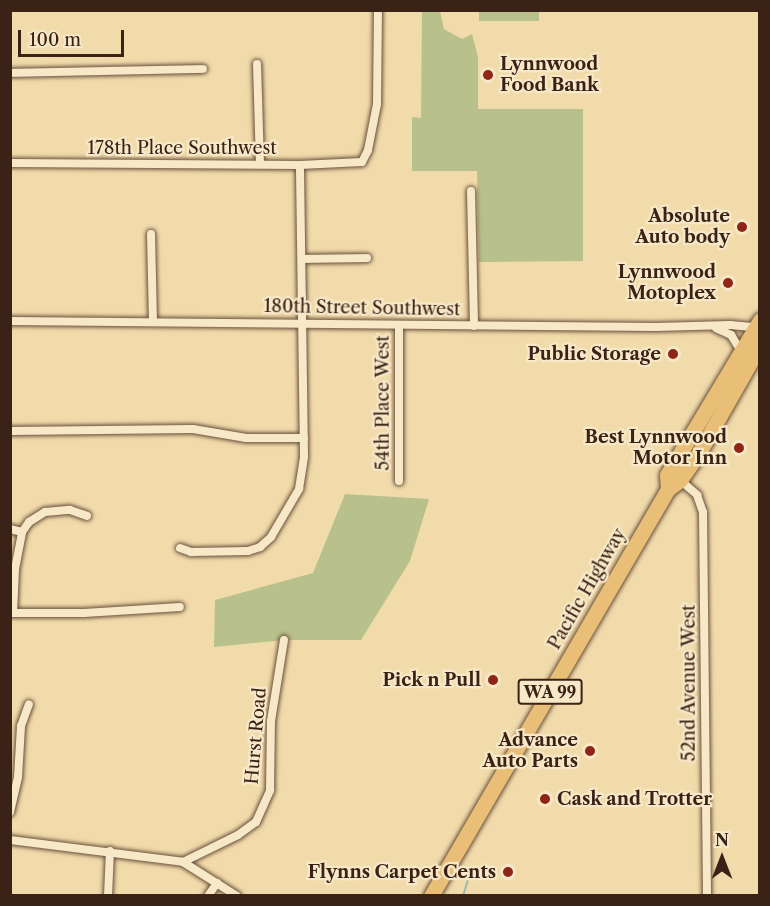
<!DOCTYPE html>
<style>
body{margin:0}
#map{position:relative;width:770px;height:906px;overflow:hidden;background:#f2dbab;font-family:"Libre Caslon Text",serif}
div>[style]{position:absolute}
.green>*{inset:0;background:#b8c18b;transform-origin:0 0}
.stream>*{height:2px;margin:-1px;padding:0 1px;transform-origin:1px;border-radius:1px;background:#9bbbaa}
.roads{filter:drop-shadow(0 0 2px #69503c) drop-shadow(0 0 2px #69503c)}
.street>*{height:8px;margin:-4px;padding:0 4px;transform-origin:4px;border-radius:4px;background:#f7e8c8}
.highway>*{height:15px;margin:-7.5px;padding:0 7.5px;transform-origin:7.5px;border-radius:7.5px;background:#e9be76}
.dots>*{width:16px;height:16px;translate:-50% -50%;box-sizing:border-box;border:3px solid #f7e8c8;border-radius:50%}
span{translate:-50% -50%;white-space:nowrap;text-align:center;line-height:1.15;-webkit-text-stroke:4.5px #f7e8c8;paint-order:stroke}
.shield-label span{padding:2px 4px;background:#f7e8c8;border:2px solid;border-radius:4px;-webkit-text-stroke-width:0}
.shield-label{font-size:16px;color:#3b2217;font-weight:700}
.poi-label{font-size:18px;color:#3b2217;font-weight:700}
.left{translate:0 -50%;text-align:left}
.right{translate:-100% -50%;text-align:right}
.street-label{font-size:18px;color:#3b2217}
.frame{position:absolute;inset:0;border:12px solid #3b2217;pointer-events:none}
.north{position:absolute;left:692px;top:828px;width:60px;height:60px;-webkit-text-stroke:4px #f7e8c8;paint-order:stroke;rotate:0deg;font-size:16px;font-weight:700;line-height:24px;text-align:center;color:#3b2217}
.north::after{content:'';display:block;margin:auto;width:21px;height:27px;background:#3b2217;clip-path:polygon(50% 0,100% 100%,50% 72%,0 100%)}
.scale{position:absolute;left:18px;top:30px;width:106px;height:27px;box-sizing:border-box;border:3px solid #3b2217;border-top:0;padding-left:8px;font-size:18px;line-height:21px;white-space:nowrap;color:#3b2217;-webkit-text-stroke:4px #f7e8c8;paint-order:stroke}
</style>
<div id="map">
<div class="green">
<div style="clip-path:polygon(422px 11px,440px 11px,444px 29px,462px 39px,472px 34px,478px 57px,478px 109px,583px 109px,583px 261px,479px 262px,477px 171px,412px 171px,412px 117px,421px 118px)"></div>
<div style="left:479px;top:11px;width:60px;height:10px"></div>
<div style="clip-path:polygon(345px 494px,429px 499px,410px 561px,361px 640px,284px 640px,214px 647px,215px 600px,313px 573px)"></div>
</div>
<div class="stream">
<div style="left:463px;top:896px;width:17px;rotate:-73deg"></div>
<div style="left:468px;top:880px;width:8px;rotate:-120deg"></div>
</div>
<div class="roads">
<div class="street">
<div style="left:257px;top:64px;width:100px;rotate:88.3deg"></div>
<div style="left:10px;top:73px;width:193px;rotate:-1.2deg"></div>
<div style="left:10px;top:163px;width:290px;rotate:0.4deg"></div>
<div style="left:300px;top:165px;width:62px;rotate:-2.8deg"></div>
<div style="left:362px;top:162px;width:13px;rotate:-63deg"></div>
<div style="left:368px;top:150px;width:47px;rotate:-78.9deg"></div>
<div style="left:377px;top:104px;width:94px;rotate:-89.4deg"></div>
<div style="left:471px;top:191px;width:135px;rotate:88.7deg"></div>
<div style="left:151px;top:234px;width:88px;rotate:88.7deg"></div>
<div style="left:302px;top:259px;width:65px;rotate:-0.9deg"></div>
<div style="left:10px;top:321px;width:646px;rotate:0.53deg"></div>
<div style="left:656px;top:327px;width:74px;rotate:-1.5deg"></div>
<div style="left:730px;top:325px;width:25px;rotate:5deg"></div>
<div style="left:399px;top:325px;width:156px;rotate:90deg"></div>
<div style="left:716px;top:328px;width:17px;rotate:25deg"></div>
<div style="left:731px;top:335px;width:19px;rotate:58deg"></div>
<div style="left:10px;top:431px;width:183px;rotate:-0.6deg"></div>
<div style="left:193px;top:429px;width:54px;rotate:9.6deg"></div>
<div style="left:246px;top:438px;width:58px"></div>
<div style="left:680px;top:480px;width:23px;rotate:41deg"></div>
<div style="left:697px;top:495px;width:18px;rotate:71deg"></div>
<div style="left:703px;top:512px;width:384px;rotate:89.4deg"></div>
<div style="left:10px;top:529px;width:12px;rotate:14deg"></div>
<div style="left:22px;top:532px;width:12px;rotate:-55deg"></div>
<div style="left:29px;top:522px;width:19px;rotate:-32deg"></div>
<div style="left:45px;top:512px;width:25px;rotate:-5deg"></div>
<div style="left:70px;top:510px;width:18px;rotate:19deg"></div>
<div style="left:180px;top:548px;width:12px;rotate:20deg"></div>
<div style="left:191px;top:552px;width:57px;rotate:-1deg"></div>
<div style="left:248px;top:551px;width:13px;rotate:-18deg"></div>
<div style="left:260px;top:547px;width:15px;rotate:-42deg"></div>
<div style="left:271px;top:537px;width:56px;rotate:-59.7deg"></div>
<div style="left:299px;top:489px;width:33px;rotate:-81deg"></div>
<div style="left:304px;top:456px;width:291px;rotate:-90.8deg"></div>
<div style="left:10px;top:613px;width:74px"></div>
<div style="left:84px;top:613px;width:96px;rotate:-3.6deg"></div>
<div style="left:13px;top:613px;width:44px;rotate:-87.4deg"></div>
<div style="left:15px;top:569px;width:38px;rotate:-79deg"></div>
<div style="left:10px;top:812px;width:36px;rotate:-77deg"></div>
<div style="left:18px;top:777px;width:51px;rotate:-86.6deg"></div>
<div style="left:21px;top:726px;width:23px;rotate:-70deg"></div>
<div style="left:10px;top:840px;width:174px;rotate:7.2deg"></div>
<div style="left:183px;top:862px;width:64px;rotate:32.2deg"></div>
<div style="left:183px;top:862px;width:61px;rotate:-26.1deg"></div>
<div style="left:238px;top:835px;width:22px;rotate:-36deg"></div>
<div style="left:256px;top:822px;width:35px;rotate:-66deg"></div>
<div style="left:270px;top:790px;width:69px;rotate:-89.2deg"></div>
<div style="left:271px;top:721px;width:82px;rotate:-80.9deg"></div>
<div style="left:108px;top:896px;width:45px;rotate:-87.5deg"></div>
<div style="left:208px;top:896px;width:16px;rotate:-55deg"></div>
</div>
<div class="highway">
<div style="left:668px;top:489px;width:14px;rotate:-94deg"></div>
<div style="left:667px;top:475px;width:181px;rotate:-59deg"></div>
<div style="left:431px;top:896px;width:471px;rotate:-59.8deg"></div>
<div style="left:668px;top:489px;width:15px;rotate:-37deg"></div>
<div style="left:680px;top:480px;width:29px;rotate:-55deg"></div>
<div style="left:697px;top:456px;width:128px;rotate:-60.4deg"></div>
</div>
</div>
<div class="dots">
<div style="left:488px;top:75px;background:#8f2418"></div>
<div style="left:742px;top:227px;background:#8f2418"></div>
<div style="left:728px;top:283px;background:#8f2418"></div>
<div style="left:673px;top:354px;background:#8f2418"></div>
<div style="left:739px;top:448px;background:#8f2418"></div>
<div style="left:493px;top:680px;background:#8f2418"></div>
<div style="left:590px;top:751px;background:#8f2418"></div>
<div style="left:545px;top:799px;background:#8f2418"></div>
<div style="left:508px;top:872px;background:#8f2418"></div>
</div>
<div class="shield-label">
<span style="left:550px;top:692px">WA 99</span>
</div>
<div class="poi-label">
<span class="left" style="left:500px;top:75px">Lynnwood<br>Food Bank</span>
<span class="right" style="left:730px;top:227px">Absolute<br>Auto body</span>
<span class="right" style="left:716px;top:283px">Lynnwood<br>Motoplex</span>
<span class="right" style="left:661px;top:354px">Public Storage</span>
<span class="right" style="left:727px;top:448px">Best Lynnwood<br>Motor Inn</span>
<span class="right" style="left:481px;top:680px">Pick n Pull</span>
<span class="right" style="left:578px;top:751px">Advance<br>Auto Parts</span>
<span class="left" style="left:557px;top:799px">Cask and Trotter</span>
<span class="right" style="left:496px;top:872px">Flynns Carpet Cents</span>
</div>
<div class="street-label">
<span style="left:182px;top:148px">178th Place Southwest</span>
<span style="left:362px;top:308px;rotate:1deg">180th Street Southwest</span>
<span style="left:383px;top:403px;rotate:-90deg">54th Place West</span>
<span style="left:587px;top:589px;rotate:-60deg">Pacific Highway</span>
<span style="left:689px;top:683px;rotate:-90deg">52nd Avenue West</span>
<span style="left:256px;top:736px;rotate:-85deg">Hurst Road</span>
</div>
<div class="frame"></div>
<div class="north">N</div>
<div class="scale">100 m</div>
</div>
